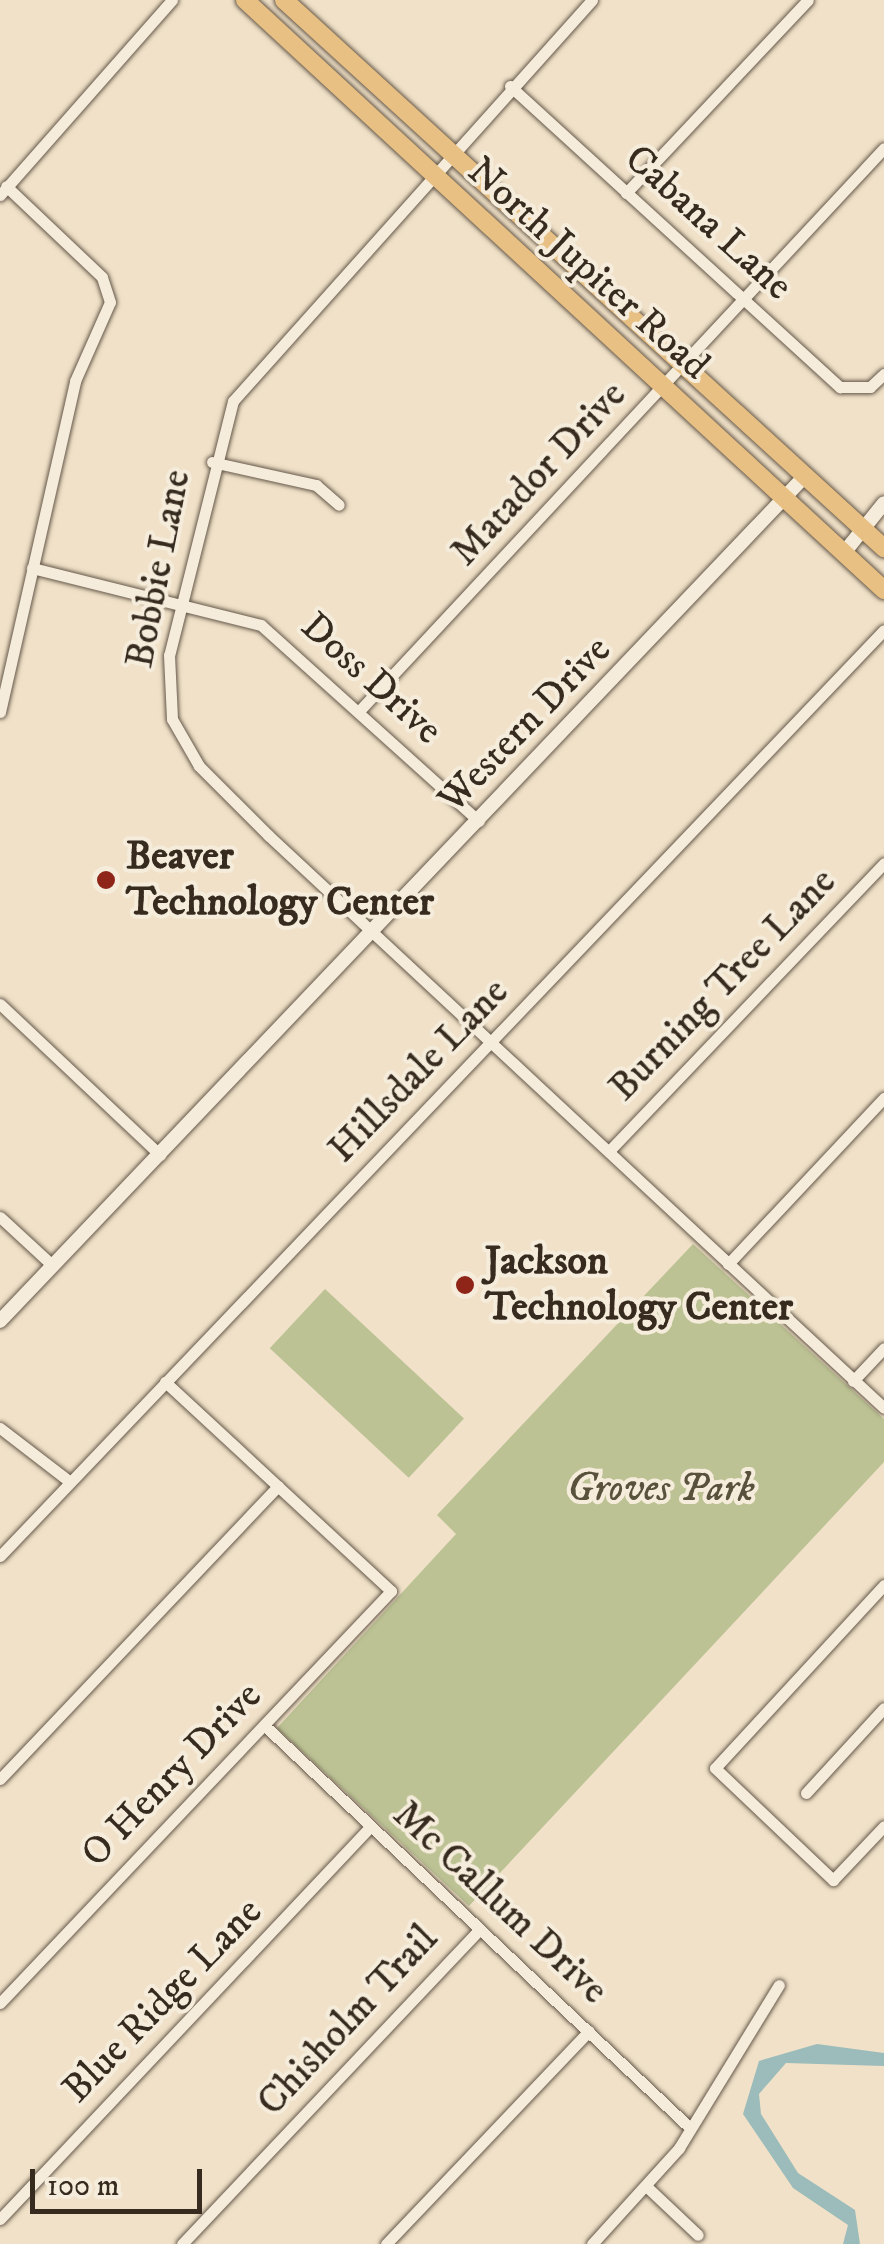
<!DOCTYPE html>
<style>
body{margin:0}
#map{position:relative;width:884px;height:2244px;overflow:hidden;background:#f0e1c8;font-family:"IM FELL DW Pica",serif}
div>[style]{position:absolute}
.green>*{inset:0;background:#bcc294;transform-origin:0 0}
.water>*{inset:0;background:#9bbcba}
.roads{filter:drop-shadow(0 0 2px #655849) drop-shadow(0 0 2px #655849)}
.minor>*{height:11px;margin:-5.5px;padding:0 5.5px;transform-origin:5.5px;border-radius:5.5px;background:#f5ecdb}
.tertiary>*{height:14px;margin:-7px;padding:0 7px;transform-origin:7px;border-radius:7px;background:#f5ecdb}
.primary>*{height:18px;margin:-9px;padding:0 9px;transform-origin:9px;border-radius:9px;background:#e8c084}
.dots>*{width:28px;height:28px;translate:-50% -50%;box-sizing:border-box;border:5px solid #f5ecdb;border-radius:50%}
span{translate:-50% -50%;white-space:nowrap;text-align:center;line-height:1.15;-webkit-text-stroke:8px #f5ecdb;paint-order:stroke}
.street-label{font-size:40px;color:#372b1f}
.poi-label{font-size:40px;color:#372b1f;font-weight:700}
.left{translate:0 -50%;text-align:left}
.park-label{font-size:40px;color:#58513c;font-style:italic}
.scale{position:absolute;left:30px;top:2169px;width:172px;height:45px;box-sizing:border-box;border:5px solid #372b1f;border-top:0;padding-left:12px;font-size:30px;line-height:35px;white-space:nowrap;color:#372b1f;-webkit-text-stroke:8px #f5ecdb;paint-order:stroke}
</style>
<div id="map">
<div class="green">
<div style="clip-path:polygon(693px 1244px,884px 1419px,884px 1462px,469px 1906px,277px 1728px,456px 1534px,437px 1515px)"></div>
<div style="left:325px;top:1289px;width:190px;height:81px;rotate:43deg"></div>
</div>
<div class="water">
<div style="clip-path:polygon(817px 2044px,884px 2053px,884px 2066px,786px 2063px,759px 2094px,761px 2114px,798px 2173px,855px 2210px,860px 2244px,843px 2244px,848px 2225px,793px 2188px,743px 2114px,759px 2061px)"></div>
</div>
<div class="roads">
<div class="minor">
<div style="left:592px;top:0;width:538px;rotate:131.84deg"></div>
<div style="left:233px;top:401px;width:262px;rotate:104.1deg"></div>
<div style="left:169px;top:655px;width:64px;rotate:87.3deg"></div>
<div style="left:172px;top:719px;width:54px;rotate:60.1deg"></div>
<div style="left:199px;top:766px;width:98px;rotate:45deg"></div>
<div style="left:268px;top:835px;width:841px;rotate:42.93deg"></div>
<div style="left:510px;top:86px;width:447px;rotate:42.4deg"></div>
<div style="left:840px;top:387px;width:30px"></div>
<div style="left:870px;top:387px;width:19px;rotate:-43deg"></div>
<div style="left:626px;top:193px;width:265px;rotate:-46.7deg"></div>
<div style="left:0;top:195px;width:260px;rotate:-48.6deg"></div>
<div style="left:212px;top:462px;width:107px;rotate:12.5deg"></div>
<div style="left:316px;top:485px;width:30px;rotate:41deg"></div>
<div style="left:32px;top:568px;width:236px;rotate:14deg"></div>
<div style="left:261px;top:625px;width:293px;rotate:42deg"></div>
<div style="left:360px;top:710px;width:768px;rotate:-47deg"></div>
<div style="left:0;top:712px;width:339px;rotate:-77.2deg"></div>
<div style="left:75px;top:381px;width:86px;rotate:-66.1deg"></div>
<div style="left:110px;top:302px;width:26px;rotate:-108deg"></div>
<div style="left:102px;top:277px;width:132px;rotate:-136.5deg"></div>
<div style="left:0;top:1004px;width:220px;rotate:43.3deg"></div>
<div style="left:609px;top:1151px;width:398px;rotate:-46.3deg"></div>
<div style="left:0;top:1217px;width:71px;rotate:42.7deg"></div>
<div style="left:728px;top:1264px;width:228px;rotate:-46.8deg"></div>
<div style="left:853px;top:1381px;width:45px;rotate:-46.8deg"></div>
<div style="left:0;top:1428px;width:88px;rotate:37.6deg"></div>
<div style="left:0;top:1556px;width:1280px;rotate:-46.33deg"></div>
<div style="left:884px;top:1585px;width:249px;rotate:132.7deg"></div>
<div style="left:715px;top:1768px;width:163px;rotate:43.5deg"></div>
<div style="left:833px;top:1880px;width:74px;rotate:-46.6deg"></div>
<div style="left:264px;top:1725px;width:586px;rotate:43.41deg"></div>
<div style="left:0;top:1779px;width:404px;rotate:-46.5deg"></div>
<div style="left:806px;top:1793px;width:115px;rotate:-47.5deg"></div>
<div style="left:0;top:2003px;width:568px;rotate:-46.5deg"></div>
<div style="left:391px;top:1591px;width:308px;rotate:-137.2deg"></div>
<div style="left:646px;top:2186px;width:71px;rotate:43.3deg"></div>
<div style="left:0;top:2219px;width:540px;rotate:-46.65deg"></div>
<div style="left:182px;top:2244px;width:432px;rotate:-46.6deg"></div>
<div style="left:386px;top:2244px;width:294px;rotate:-46.4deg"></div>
<div style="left:592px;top:2244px;width:130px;rotate:-47.8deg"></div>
<div style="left:679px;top:2148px;width:191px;rotate:-58.5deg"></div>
</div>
<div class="tertiary">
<div style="left:843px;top:554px;width:65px;rotate:-51.2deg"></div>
<div style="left:0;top:1321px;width:1167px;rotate:-46.39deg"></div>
</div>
<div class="primary">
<div style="left:245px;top:0;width:870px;rotate:42.72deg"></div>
<div style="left:284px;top:0;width:813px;rotate:42.41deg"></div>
</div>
</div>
<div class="dots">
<div style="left:106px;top:880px;background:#8f2418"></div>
<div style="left:465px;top:1285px;background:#8f2418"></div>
</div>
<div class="street-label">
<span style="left:708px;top:223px;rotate:42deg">Cabana Lane</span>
<span style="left:588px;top:269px;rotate:42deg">North Jupiter Road</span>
<span style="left:539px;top:474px;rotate:-47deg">Matador Drive</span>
<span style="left:159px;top:569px;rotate:-79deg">Bobbie Lane</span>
<span style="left:371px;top:679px;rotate:42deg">Doss Drive</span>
<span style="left:525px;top:725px;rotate:-46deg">Western Drive</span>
<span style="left:723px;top:985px;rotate:-46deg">Burning Tree Lane</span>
<span style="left:419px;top:1071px;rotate:-46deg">Hillsdale Lane</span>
<span style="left:172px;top:1775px;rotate:-46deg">O Henry Drive</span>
<span style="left:500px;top:1903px;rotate:43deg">Mc Callum Drive</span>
<span style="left:163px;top:2001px;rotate:-46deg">Blue Ridge Lane</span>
<span style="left:348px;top:2021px;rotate:-47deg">Chisholm Trail</span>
</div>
<div class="poi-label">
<span class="left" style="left:126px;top:880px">Beaver<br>Technology Center</span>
<span class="left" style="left:485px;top:1285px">Jackson<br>Technology Center</span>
</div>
<div class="park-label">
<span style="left:661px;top:1489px">Groves Park</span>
</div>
<div class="scale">100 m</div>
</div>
